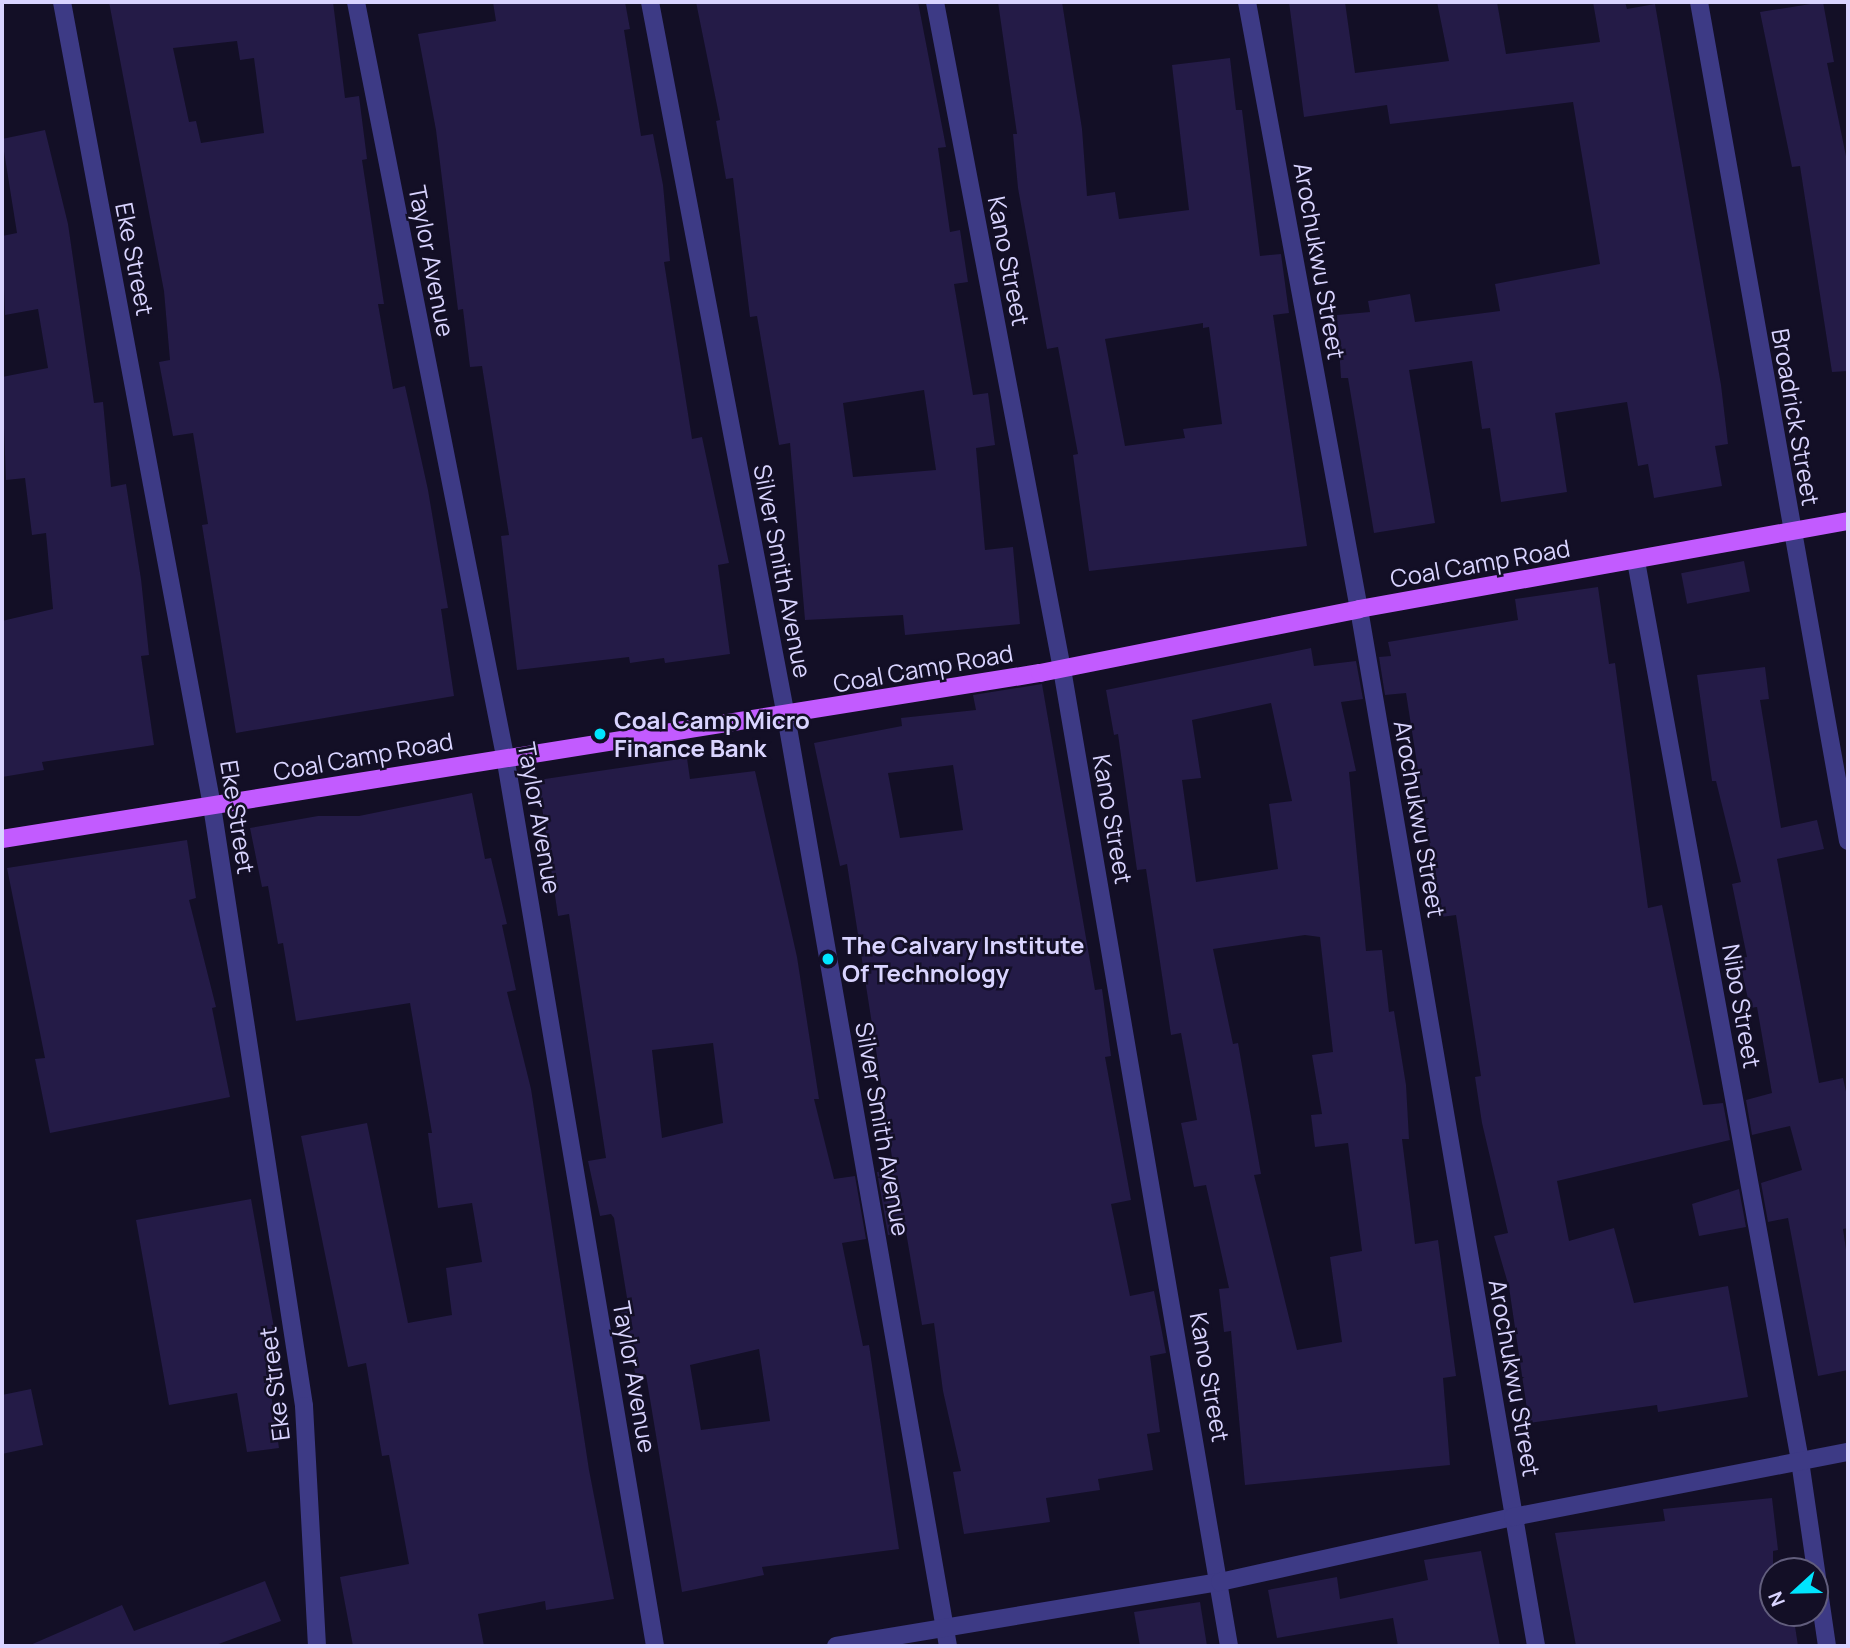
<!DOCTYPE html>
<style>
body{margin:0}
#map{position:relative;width:1850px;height:1648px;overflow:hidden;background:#130f26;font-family:Manrope,sans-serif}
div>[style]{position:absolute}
.building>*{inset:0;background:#241b47;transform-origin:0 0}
.minor>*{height:18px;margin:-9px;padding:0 9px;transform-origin:9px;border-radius:9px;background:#3d3a85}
.major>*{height:18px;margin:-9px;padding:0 9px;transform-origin:9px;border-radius:9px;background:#c25bff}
.dots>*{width:19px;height:19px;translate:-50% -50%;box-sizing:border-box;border:4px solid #130f26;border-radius:50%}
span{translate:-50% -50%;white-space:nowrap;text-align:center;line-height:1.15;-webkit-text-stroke:5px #130f26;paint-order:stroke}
.street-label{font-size:24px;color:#d9d4ff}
.poi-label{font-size:24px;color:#d9d4ff;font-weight:700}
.left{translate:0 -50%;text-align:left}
.frame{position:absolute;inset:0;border:4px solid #d9d4ff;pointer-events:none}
.north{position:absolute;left:1759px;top:1557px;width:70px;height:70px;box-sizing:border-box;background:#130f26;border:2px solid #625e7d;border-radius:50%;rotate:248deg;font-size:19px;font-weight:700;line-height:28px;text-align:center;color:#d9d4ff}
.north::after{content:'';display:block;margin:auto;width:24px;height:32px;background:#00e5ff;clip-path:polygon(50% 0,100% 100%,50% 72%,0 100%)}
</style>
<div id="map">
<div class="building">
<div style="clip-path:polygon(evenodd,109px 2px,333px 2px,345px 98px,359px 96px,367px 159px,362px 160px,384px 304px,378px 304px,393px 389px,405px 386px,428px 490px,448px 608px,441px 609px,454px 696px,236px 733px,202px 525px,208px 524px,193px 433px,173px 436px,159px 362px,170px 360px,164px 291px,109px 2px,237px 41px,240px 60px,254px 58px,264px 133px,201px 143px,196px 121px,189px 122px,173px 48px,237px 41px)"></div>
<div style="clip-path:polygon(493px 2px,625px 2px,630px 29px,624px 30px,641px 136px,653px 134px,663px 185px,670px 261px,664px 262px,692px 439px,702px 437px,729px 563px,718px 565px,730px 654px,665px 663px,664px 658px,630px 663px,629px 657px,517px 670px,501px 536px,509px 535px,482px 366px,470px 367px,463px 309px,458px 310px,436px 130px,418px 34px,496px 21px)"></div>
<div style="clip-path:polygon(evenodd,696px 2px,918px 2px,946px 147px,938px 148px,950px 232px,960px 230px,968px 282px,954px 284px,973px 395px,988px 393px,995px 445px,976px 448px,985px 550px,1013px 547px,1020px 624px,905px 635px,903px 615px,805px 620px,790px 443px,779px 445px,757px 316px,750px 317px,733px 178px,726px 179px,716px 121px,720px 120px,696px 2px,924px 390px,936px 470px,853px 477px,843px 403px,924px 390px)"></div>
<div style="clip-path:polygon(evenodd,998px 2px,1062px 2px,1082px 129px,1087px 196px,1115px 192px,1119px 219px,1189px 210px,1172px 65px,1230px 58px,1236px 110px,1242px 110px,1260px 256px,1281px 254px,1289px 313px,1273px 315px,1307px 546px,1089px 571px,1073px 455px,1078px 454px,1058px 347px,1047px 349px,1018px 188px,1013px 134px,1017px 134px,998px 2px,1203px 323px,1203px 328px,1209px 327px,1222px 424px,1183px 429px,1185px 438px,1125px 446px,1105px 339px,1203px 323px)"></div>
<div style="clip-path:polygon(1289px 2px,1345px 2px,1355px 73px,1449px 61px,1437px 2px,1497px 2px,1506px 54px,1600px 42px,1593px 2px,1625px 2px,1627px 9px,1655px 4px,1721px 385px,1728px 444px,1715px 446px,1722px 486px,1654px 498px,1648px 464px,1638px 466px,1627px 402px,1555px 413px,1567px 492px,1501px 502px,1490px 428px,1482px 429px,1472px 361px,1409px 370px,1435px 523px,1374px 533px,1348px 378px,1341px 378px,1337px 315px,1370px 312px,1368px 301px,1410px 294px,1415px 322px,1500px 311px,1495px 284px,1600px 264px,1573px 102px,1390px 124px,1387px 105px,1304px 117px)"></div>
<div style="clip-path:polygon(1823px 2px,1834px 62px,1827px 63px,1848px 166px,1848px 371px,1832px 372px,1800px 166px,1792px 167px,1760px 12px)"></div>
<div style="clip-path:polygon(45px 130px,68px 224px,94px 403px,103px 402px,111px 487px,126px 484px,141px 579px,149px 655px,141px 656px,154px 745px,42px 762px,44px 770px,2px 777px,2px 621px,53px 609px,46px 533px,32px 535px,25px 478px,6px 480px,2px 377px,48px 368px,38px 309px,5px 315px,2px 236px,17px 233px,2px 139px)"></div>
<div style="left:1744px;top:561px;width:31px;height:64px;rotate:79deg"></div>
<div style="clip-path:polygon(1598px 587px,1609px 664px,1615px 663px,1648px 908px,1662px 905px,1703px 1105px,1723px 1103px,1730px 1140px,1557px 1181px,1569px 1241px,1614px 1228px,1634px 1303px,1728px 1286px,1748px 1397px,1658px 1412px,1657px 1405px,1529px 1423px,1509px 1287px,1494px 1236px,1508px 1233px,1482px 1123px,1475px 1077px,1481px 1076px,1456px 915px,1441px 917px,1406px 693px,1385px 695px,1379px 657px,1391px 656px,1388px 642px,1518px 620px,1515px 599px)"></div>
<div style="clip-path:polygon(evenodd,1311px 648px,1314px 666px,1356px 661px,1363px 699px,1341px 702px,1356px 771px,1349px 772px,1366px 951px,1382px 950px,1389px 1012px,1394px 1011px,1406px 1085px,1409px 1139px,1402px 1139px,1415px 1244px,1438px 1240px,1456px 1376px,1443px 1378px,1450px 1465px,1245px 1485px,1231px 1331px,1224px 1332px,1219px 1289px,1229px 1288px,1206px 1185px,1194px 1187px,1181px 1123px,1197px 1120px,1181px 1033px,1171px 1035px,1146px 869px,1137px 870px,1118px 734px,1114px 735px,1106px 690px,1311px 648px,1271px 703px,1292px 801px,1269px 804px,1278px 869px,1196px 882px,1182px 780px,1201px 778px,1192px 720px,1271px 703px,1311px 648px,1305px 935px,1320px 937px,1333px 1052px,1312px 1055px,1322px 1114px,1311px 1115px,1315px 1147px,1348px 1143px,1362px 1251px,1330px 1257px,1342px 1342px,1297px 1350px,1254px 1175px,1261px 1174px,1238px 1043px,1233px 1044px,1213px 949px,1305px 935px)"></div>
<div style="clip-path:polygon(1765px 667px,1769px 699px,1760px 700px,1781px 828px,1817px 820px,1824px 849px,1777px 859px,1819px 1083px,1843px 1078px,1848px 1101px,1848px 1228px,1843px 1229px,1848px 1263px,1848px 1370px,1818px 1376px,1788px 1218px,1768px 1222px,1761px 1183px,1802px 1170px,1790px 1126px,1752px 1135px,1746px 1100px,1772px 1093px,1757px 1007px,1750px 1008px,1739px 958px,1747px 957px,1732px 884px,1741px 882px,1716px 781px,1712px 781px,1697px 675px)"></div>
<div style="clip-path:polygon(evenodd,1042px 684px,1095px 990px,1102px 989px,1111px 1056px,1105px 1057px,1131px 1200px,1111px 1204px,1130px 1296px,1154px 1291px,1166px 1353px,1150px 1356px,1160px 1432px,1147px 1434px,1153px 1470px,1098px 1479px,1100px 1490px,1046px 1498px,1050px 1522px,964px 1534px,953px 1472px,961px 1471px,943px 1391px,934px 1323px,922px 1325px,906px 1232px,888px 1235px,877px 1172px,892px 1170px,893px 1165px,884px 1101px,847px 864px,840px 866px,814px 743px,902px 726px,901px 718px,976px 710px,973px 695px,1042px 684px,953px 765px,963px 830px,900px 838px,888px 773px,953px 765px)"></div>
<div style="clip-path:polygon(evenodd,687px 758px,690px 779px,755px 771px,797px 957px,819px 1099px,814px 1099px,834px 1179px,855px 1176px,866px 1239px,842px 1243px,863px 1346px,869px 1345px,899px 1549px,762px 1567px,764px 1575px,682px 1592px,646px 1375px,636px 1377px,620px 1306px,628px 1304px,614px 1218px,611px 1214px,600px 1216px,588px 1161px,606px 1158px,569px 914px,558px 916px,538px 780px,687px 758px,713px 1043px,723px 1123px,662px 1138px,652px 1050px,713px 1043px,687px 758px,759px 1349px,770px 1421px,701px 1430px,690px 1365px,759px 1349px)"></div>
<div style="clip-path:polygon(472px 793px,485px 859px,491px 858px,507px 924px,502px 925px,516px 990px,507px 992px,531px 1089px,589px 1470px,614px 1599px,546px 1610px,545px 1601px,478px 1614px,484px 1646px,353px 1646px,340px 1577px,409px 1564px,389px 1455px,382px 1456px,366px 1363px,348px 1367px,301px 1136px,367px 1123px,408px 1323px,452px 1315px,446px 1268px,482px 1262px,472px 1203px,438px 1208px,428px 1133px,432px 1133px,410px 1003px,296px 1021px,283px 943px,278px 944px,268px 886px,262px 887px,250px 828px,318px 816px,359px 816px)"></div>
<div style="clip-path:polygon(187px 840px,196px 898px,189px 900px,216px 1007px,212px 1008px,230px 1097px,50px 1133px,35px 1059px,45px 1058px,7px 868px)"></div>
<div style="clip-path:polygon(1739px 1189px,1746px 1227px,1699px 1236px,1692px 1204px)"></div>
<div style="clip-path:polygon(251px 1199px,284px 1384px,270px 1387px,279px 1448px,247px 1452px,237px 1393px,169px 1405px,136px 1220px)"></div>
<div style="clip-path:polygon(31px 1389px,43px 1445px,2px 1454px,2px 1395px)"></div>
<div style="clip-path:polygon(1772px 1498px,1778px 1550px,1773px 1551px,1773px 1613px,1793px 1613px,1798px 1646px,1576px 1646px,1555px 1533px,1665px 1521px,1663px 1509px)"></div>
<div style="clip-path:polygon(1481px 1551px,1500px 1646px,1398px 1646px,1393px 1618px,1277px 1638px,1268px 1590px,1337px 1577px,1340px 1599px,1428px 1580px,1424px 1560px)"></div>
<div style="clip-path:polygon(265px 1581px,281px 1621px,213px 1646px,28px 1646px,122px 1605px,134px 1631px)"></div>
<div style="clip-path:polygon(1200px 1602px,1207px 1646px,1140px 1646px,1134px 1612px)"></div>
</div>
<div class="minor">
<div style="left:62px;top:2px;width:818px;rotate:79.43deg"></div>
<div style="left:212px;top:806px;width:607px;rotate:81.28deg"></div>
<div style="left:304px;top:1406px;width:240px;rotate:86.9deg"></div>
<div style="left:356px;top:2px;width:769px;rotate:78.82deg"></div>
<div style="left:505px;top:756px;width:903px;rotate:80.43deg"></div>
<div style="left:650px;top:2px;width:727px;rotate:79.22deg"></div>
<div style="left:786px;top:716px;width:944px;rotate:80.12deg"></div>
<div style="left:935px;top:2px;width:679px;rotate:79.22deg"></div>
<div style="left:1062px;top:669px;width:991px;rotate:80.3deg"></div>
<div style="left:1247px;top:2px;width:617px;rotate:79.55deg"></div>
<div style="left:1359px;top:609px;width:1052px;rotate:80.31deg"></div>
<div style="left:1699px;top:2px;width:852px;rotate:79.93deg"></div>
<div style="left:1636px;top:561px;width:915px;rotate:79.67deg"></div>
<div style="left:1800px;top:1461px;width:187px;rotate:81.7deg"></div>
<div style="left:836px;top:1646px;width:389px;rotate:-9.5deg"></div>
<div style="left:1220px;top:1582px;width:300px;rotate:-12.5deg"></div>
<div style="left:1513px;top:1517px;width:341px;rotate:-11deg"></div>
</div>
<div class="major">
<div style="left:2px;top:839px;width:1051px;rotate:-9.09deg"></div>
<div style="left:1040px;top:673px;width:325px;rotate:-11.3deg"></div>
<div style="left:1359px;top:609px;width:497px;rotate:-10.2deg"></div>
</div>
<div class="dots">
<div style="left:600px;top:734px;background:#00e5ff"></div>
<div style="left:828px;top:959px;background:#00e5ff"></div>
</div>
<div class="street-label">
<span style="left:135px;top:259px;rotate:79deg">Eke Street</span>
<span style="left:432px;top:261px;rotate:79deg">Taylor Avenue</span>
<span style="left:1009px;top:261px;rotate:79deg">Kano Street</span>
<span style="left:1320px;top:261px;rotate:80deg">Arochukwu Street</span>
<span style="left:1796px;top:417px;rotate:80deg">Broadrick Street</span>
<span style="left:1480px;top:563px;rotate:-10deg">Coal Camp Road</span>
<span style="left:783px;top:571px;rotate:79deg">Silver Smith Avenue</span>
<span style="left:923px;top:668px;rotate:-10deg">Coal Camp Road</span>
<span style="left:363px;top:756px;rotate:-10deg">Coal Camp Road</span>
<span style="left:238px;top:817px;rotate:81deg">Eke Street</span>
<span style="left:540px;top:818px;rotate:80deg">Taylor Avenue</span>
<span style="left:1113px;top:819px;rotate:80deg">Kano Street</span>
<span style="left:1420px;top:819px;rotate:80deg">Arochukwu Street</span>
<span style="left:1742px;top:1006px;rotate:80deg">Nibo Street</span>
<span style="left:883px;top:1129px;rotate:80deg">Silver Smith Avenue</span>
<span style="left:635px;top:1377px;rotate:80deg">Taylor Avenue</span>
<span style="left:1210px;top:1377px;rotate:80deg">Kano Street</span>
<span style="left:1515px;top:1378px;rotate:80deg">Arochukwu Street</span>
<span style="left:274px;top:1384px;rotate:-97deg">Eke Street</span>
</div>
<div class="poi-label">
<span class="left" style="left:614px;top:734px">Coal Camp Micro<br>Finance Bank</span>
<span class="left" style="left:842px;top:959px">The Calvary Institute<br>Of Technology</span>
</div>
<div class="frame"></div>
<div class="north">N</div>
</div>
